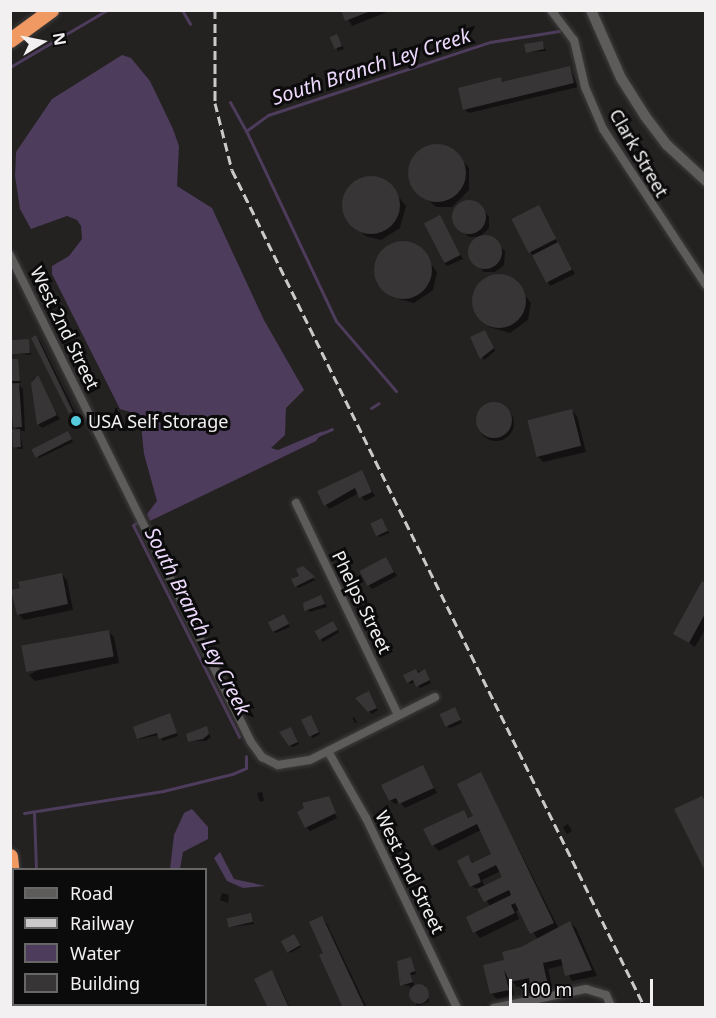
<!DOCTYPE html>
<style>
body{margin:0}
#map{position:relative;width:716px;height:1018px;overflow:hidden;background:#242121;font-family:"Noto Sans",sans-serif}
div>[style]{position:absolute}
.water>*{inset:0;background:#4d3c5b}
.shadow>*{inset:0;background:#0007;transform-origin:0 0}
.round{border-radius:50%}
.stream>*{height:3px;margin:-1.5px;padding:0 1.5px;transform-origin:1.5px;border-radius:1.5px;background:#4d3c5b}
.building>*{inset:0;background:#373536;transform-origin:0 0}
.roads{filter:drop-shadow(0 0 2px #3f3d3d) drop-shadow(0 0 2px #3f3d3d)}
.minor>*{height:8px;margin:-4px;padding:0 4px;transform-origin:4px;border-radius:4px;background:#5e5b5b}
.tertiary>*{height:10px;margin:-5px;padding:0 5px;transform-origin:5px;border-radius:5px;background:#5e5b5b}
.motorway>*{height:15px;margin:-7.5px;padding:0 7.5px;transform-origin:7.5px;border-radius:7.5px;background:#f19963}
.rail>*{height:3px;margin-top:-1.5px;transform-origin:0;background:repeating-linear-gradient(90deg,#cbc9c9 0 9px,transparent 0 13.5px)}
.dots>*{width:16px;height:16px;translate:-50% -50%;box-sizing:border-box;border:3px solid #0c0b0b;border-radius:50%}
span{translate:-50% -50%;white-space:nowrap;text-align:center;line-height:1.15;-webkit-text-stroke:6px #0c0b0b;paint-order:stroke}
.street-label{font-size:18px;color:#f2f0f0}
.poi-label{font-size:18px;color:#f2f0f0}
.left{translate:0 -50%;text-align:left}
.water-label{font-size:20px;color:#ecd9fc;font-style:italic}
.frame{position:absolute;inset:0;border:12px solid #f2f0f0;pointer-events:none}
.legend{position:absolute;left:12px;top:868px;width:195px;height:138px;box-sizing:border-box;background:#0c0b0b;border:2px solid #686767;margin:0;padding:8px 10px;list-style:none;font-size:18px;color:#f2f0f0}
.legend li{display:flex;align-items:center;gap:12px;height:30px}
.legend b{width:30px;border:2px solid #686767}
.north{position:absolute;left:12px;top:12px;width:60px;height:60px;-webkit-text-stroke:4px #0c0b0b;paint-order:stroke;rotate:80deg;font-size:16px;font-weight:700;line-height:24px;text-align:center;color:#f2f0f0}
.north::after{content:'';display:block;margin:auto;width:21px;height:27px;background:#f2f0f0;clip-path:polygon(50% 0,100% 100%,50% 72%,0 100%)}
.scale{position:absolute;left:509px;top:979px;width:144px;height:27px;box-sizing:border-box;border:3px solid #f2f0f0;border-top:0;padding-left:8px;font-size:18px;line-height:21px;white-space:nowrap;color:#f2f0f0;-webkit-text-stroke:4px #0c0b0b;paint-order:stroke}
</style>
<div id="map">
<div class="water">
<div style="clip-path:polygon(122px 55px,131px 58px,150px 81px,173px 129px,179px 146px,177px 186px,212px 208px,264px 320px,304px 390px,286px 408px,285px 435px,271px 448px,278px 450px,323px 431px,316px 441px,150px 521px,147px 514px,157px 501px,144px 454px,140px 415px,120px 409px,52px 274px,52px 266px,69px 256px,82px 239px,81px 226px,77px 220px,67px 216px,31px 229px,20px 209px,15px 176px,16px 152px,52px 99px)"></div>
<div style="clip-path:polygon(192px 809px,208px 827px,208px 839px,183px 852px,180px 869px,170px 869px,174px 835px,184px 813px)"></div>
<div style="clip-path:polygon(220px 852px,234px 879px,266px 886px,243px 888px,227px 881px,214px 858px)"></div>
</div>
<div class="shadow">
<div style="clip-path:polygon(343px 10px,392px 10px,352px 26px)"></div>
<div style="clip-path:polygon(337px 36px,344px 49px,338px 51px,332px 38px)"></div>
<div style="clip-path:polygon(542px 42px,546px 51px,527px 52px)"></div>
<div style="clip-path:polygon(570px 68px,578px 87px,469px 113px,464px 109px,500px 79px,505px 83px)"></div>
<div style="clip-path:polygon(427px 147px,451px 149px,469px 168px,469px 190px,452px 207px,436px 207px,411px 185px,411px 162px)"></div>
<div style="clip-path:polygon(362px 179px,385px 180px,406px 206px,400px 228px,381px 240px,365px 236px,344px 210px,345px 194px)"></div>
<div style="clip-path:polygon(464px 202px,482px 208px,489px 217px,489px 228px,480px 237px,490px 237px,505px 251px,504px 265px,495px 272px,484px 272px,470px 257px,470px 246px,479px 237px,469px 237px,454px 223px,454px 212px)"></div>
<div style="clip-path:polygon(538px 207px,575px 274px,550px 286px,530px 251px)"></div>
<div style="clip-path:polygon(440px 216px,463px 259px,447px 266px,443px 262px)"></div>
<div style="clip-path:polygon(398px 242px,417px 246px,437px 272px,433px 290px,414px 303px,391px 297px,389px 295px,415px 299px,386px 292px,376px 274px,382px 252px)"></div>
<div style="clip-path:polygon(495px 276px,512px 279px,531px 303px,528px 320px,510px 333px,489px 327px,474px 305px,480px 285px)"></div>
<div style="clip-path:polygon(487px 334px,495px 351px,484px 360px,472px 338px)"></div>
<div style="clip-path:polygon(35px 337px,40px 341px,77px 416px,70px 414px)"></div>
<div style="clip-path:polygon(28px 340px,31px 355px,13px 353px)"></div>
<div style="clip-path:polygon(17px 361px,21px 383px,17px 383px,23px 389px,25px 431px,20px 431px,23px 449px,17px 449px,16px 385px,11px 381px)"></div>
<div style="clip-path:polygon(37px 377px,60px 419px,42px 428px,38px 424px,33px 379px)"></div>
<div class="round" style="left:478px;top:405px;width:36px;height:36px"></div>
<div style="clip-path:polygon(571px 410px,577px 416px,586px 452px,543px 462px,537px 456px)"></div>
<div style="clip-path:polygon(70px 435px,73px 442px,39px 458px,36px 455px,33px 449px)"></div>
<div style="clip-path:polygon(362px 472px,375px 496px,365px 501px,359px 493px,329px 509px,319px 492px)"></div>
<div style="clip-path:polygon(382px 520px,389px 533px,380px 537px,377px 535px)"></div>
<div style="clip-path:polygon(386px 559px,397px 576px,372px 589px,368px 585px)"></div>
<div style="clip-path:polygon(303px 568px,315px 580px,299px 588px,296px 586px)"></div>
<div style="clip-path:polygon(61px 574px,67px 580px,73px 610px,24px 620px,18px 614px)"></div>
<div style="clip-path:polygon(706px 585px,706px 628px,695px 647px,675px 634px)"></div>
<div style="clip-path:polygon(321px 597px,327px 607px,310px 612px,307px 609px)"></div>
<div style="clip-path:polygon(284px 616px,290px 627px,276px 633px,273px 631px)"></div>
<div style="left:333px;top:622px;width:12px;height:19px;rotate:59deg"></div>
<div style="clip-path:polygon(108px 631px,114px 637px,119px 663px,35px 681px,29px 675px)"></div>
<div style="clip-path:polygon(416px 670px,427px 674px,431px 683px,420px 688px,415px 682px,411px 684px,408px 682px)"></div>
<div style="clip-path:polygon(371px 695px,378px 710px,372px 714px,357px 698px)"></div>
<div style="clip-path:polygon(457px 712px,462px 723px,450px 728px,447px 726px)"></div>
<div style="clip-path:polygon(170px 715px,178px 736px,163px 741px,159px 735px,139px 739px,135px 728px)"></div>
<div style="clip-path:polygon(311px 716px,320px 734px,313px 738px,310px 735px)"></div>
<div style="left:354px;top:717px;width:6px;height:2px;rotate:59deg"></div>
<div style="clip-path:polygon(206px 728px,211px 737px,206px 741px,189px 741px)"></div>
<div style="clip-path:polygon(293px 731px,299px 744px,293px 747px,290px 745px)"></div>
<div style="clip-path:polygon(423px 767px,437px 793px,405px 808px,400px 802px,395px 804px,390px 800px)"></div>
<div style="clip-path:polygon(evenodd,481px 774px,559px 929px,570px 923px,576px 928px,597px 976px,572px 981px,564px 965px,548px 969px,552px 986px,537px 990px,531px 984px,517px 987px,511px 980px,514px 995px,497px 999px,491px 993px,506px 961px,538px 940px,520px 909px,516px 911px,519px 919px,480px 938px,475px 932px,490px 906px,480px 890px,471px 886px,468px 857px,475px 864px,493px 854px,481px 830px,439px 851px,433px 845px,463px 811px,470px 819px,475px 817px,481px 774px,501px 871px,504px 877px,485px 887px,482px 880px,501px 871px)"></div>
<div style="clip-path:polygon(262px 792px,264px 801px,260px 802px,257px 793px)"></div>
<div style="clip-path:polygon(329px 801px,337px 818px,310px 831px,306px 827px)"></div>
<div style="left:568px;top:824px;width:8px;height:6px;rotate:60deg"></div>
<div style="clip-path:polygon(222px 893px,229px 895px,228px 903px,220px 900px)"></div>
<div style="clip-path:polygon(251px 915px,254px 924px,230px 927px)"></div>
<div style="clip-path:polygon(322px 918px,327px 924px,367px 1008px,345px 1008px,325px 954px)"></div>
<div style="clip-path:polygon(294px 936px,301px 947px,290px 953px,288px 950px)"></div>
<div style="clip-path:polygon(410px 959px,416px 974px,411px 975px,415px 988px,425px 985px,429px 1002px,417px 1006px,410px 986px,402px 985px)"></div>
<div style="clip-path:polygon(271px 972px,275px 976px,290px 1008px,270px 1008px)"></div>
</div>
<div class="stream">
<div style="left:182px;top:10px;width:16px;rotate:60deg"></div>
<div style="left:10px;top:67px;width:113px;rotate:-30.4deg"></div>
<div style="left:230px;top:102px;width:33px;rotate:61deg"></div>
<div style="left:396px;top:391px;width:92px;rotate:-130.6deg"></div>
<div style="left:336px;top:321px;width:210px;rotate:-115.3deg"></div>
<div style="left:246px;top:131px;width:27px;rotate:-36deg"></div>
<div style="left:268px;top:115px;width:234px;rotate:-18.2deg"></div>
<div style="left:490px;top:42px;width:70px;rotate:-9.1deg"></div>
<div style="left:371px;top:408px;width:9px;rotate:-32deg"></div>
<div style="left:318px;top:435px;width:15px;rotate:-23deg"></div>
<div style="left:139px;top:521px;width:7px;rotate:146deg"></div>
<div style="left:133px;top:525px;width:237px;rotate:63.4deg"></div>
<div style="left:34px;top:812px;width:58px;rotate:88deg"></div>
<div style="left:24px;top:813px;width:141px;rotate:-9deg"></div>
<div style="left:163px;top:791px;width:71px;rotate:-13.8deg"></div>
<div style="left:232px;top:774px;width:15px;rotate:-23deg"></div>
<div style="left:246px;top:768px;width:12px;rotate:-90deg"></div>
<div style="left:57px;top:1004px;width:4px;rotate:76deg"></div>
</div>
<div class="building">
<div style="clip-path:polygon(341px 10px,371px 10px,371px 11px,345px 21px)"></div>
<div style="left:337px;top:34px;width:13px;height:8px;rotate:67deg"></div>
<div style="clip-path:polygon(543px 41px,544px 49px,526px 53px,524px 44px)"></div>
<div style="clip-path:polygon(570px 66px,574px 83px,463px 110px,458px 88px,501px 77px,502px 82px)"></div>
<div class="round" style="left:408px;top:144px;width:58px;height:58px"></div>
<div class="round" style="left:342px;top:176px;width:58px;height:58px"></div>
<div class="round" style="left:452px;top:200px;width:34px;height:34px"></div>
<div style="left:539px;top:205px;width:38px;height:31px;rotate:63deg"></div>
<div style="left:440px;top:215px;width:45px;height:18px;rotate:63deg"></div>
<div class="round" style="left:468px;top:235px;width:34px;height:34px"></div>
<div class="round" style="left:374px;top:241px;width:58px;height:58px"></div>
<div style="left:558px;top:242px;width:31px;height:29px;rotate:63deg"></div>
<div class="round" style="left:472px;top:274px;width:54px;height:54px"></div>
<div style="clip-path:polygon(485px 330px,494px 348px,480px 359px,470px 337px)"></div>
<div style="clip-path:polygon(36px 335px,73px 412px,69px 414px,31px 338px)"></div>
<div style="left:29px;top:339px;width:14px;height:19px;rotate:86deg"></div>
<div style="clip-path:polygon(10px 359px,18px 359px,20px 381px,10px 381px)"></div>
<div style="clip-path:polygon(38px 375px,57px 415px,37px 425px,31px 383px)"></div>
<div style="left:19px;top:383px;width:44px;height:9px;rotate:86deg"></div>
<div class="round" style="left:476px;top:402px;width:36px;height:36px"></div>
<div style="left:572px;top:409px;width:38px;height:46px;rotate:76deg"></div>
<div style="left:20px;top:429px;width:18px;height:8px;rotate:87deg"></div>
<div style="left:68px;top:431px;width:9px;height:41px;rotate:63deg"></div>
<div style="clip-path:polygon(362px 470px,372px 492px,359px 498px,355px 488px,324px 506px,317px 491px)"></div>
<div style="left:382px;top:518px;width:14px;height:13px;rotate:65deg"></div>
<div style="left:386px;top:557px;width:17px;height:30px;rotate:62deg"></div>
<div style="clip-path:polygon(303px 566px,315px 577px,295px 587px,291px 579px,299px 576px,296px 569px)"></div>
<div style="clip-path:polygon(62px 573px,68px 604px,17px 615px,11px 590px,20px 588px,18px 582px)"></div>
<div style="clip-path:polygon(702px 581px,706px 583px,706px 612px,689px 643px,673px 634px)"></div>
<div style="clip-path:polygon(321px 595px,325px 604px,304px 611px,303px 603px)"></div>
<div style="left:284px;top:614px;width:11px;height:18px;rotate:63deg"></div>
<div style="left:333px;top:621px;width:10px;height:21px;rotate:61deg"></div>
<div style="left:109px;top:630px;width:27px;height:89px;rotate:80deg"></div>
<div style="clip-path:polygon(416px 669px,418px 673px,425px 669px,430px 680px,416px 687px,413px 680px,407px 683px,403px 675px)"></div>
<div style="clip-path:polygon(369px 691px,377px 708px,368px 712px,355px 698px)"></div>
<div style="left:455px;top:707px;width:14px;height:17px;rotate:65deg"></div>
<div style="clip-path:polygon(170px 713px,177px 733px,159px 739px,157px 733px,137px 739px,133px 727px)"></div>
<div style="left:311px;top:715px;width:19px;height:11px;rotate:65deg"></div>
<div style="clip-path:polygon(207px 726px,209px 734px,203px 739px,188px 742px,186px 734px)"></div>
<div style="clip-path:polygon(291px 727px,298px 742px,289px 746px,279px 732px)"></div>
<div style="clip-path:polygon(423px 765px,434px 788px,399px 804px,396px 798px,389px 801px,381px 785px)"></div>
<div style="clip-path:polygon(481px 772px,554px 923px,530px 934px,515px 903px,511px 905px,515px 913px,473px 933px,466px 917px,511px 895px,509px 890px,484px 902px,477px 889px,502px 877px,496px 865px,478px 874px,481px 882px,470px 887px,457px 861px,468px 855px,472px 863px,491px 854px,477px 824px,432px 846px,423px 829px,464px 810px,468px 818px,473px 816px,457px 784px)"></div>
<div style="clip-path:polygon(329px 796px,336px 813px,305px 828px,297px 812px,304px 808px,302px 803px)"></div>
<div style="clip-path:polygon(702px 796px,706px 802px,706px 873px,674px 809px)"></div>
<div style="left:251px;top:913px;width:9px;height:25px;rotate:77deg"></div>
<div style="clip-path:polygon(322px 916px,365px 1008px,343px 1008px,319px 955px,323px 953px,309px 922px)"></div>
<div style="clip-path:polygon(570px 921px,592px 970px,565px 976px,561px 959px,543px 963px,547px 981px,530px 985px,529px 978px,510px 982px,504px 970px,509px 990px,490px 994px,483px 965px,504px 960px,502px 952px,521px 947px)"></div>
<div style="left:294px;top:934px;width:13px;height:15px;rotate:61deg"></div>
<div style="clip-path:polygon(411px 957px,415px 971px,410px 973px,413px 982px,400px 986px,397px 961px)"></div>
<div style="clip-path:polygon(272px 970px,289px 1008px,268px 1008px,254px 979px)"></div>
<div class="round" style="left:409px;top:984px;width:20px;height:20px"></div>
</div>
<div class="roads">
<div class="minor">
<div style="left:551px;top:10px;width:38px;rotate:53deg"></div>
<div style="left:574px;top:40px;width:48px;rotate:76.8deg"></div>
<div style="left:585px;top:87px;width:46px;rotate:66.8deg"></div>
<div style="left:603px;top:129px;width:187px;rotate:56.6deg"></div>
<div style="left:10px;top:255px;width:543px;rotate:63.67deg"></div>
<div style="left:251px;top:742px;width:19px;rotate:54deg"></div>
<div style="left:262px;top:757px;width:18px;rotate:27deg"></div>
<div style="left:278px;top:765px;width:32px;rotate:-9deg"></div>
<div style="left:310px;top:760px;width:140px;rotate:-26.7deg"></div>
<div style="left:296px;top:503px;width:235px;rotate:64.3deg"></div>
<div style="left:329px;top:753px;width:75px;rotate:60.4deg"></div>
<div style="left:366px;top:818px;width:211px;rotate:64.4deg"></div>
<div style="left:494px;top:1008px;width:94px;rotate:-11.7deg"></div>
<div style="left:586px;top:989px;width:21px;rotate:17deg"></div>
<div style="left:606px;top:995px;width:14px;rotate:65deg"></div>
</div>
<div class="tertiary">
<div style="left:591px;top:10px;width:74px;rotate:66.2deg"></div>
<div style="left:621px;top:78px;width:45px;rotate:57.7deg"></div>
<div style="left:645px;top:116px;width:36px;rotate:53deg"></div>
<div style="left:667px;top:145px;width:53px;rotate:42.7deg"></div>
</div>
<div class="motorway">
<div style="left:10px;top:40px;width:51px;rotate:-36.2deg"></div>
<div style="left:10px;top:856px;width:37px;rotate:84deg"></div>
<div style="left:23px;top:1004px;width:4px;rotate:90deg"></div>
</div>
</div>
<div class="rail">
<div style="left:215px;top:10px;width:93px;rotate:90deg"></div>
<div style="left:215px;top:103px;width:69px;rotate:75.8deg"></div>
<div style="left:232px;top:170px;width:934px;rotate:63.76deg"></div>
</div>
<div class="dots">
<div style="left:76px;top:421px;background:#53cbdc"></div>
</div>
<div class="street-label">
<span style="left:639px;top:153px;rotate:60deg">Clark Street</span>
<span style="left:65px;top:328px;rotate:64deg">West 2nd Street</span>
<span style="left:362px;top:602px;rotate:64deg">Phelps Street</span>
<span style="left:410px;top:872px;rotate:64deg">West 2nd Street</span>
</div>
<div class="poi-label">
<span class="left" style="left:88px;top:421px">USA Self Storage</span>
</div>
<div class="water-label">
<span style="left:371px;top:66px;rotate:-18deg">South Branch Ley Creek</span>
<span style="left:198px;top:621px;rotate:63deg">South Branch Ley Creek</span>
</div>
<div class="frame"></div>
<ul class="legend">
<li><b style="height:8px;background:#5e5b5b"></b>Road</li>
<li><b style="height:8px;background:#cbc9c9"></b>Railway</li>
<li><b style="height:16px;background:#4d3c5b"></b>Water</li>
<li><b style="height:16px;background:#373536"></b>Building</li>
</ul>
<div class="north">N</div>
<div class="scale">100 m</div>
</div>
